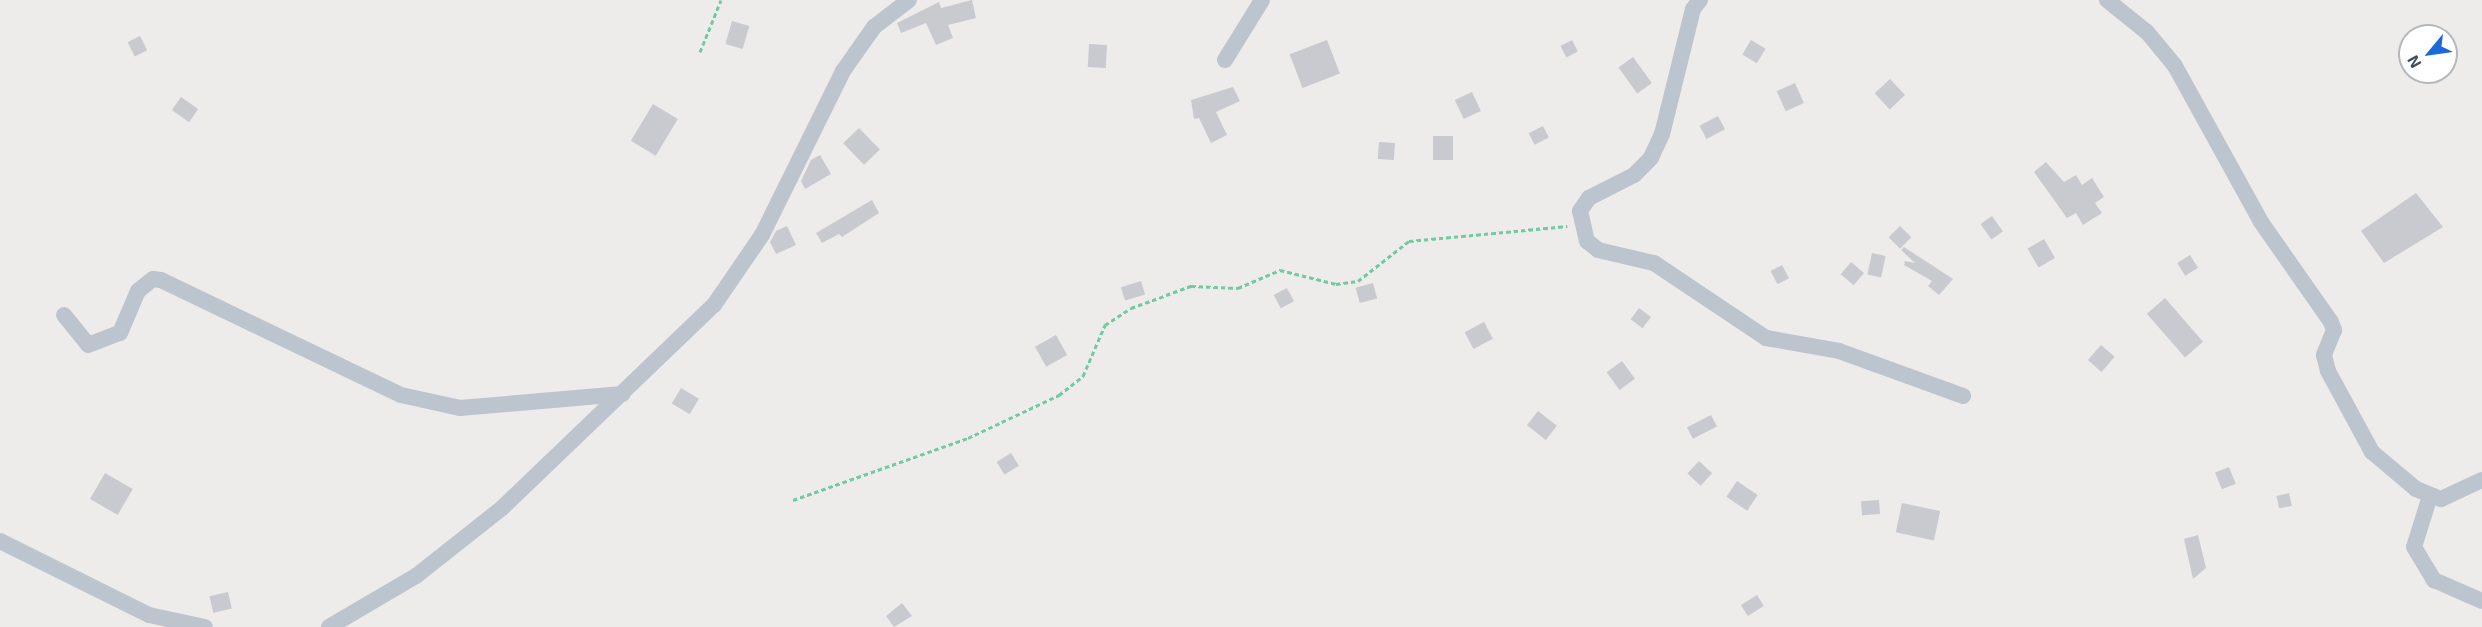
<!DOCTYPE html>
<style>
body{margin:0}
#map{position:relative;width:2482px;height:627px;overflow:hidden;background:#eeebeb;font-family:"Exo 2",sans-serif}
div>[style]{position:absolute}
.building>*{inset:0;background:#c8cad0;transform-origin:0 0}
.path>*{height:3px;margin-top:-1.5px;transform-origin:0;background:repeating-linear-gradient(90deg,#72caa0 0 4.5px,transparent 0 7.5px)}
.street>*{height:16px;margin:-8px;padding:0 8px;transform-origin:8px;border-radius:8px;background:#bcc5ce}
span{translate:-50% -50%;white-space:nowrap;text-align:center;line-height:1.15;-webkit-text-stroke:4.5px #fff;paint-order:stroke}
.north{position:absolute;left:2398px;top:24px;width:60px;height:60px;box-sizing:border-box;background:#fff;border:2px solid #b4b8bc;border-radius:50%;rotate:241deg;font-size:16px;font-weight:700;line-height:24px;text-align:center;color:#444e58}
.north::after{content:'';display:block;margin:auto;width:21px;height:27px;background:#1b69d8;clip-path:polygon(50% 0,100% 100%,50% 72%,0 100%)}
</style>
<div id="map">
<div class="building">
<div style="clip-path:polygon(972px 0,976px 18px,948px 25px,953px 38px,936px 45px,926px 23px,901px 33px,897px 23px,939px 2px,941px 8px)"></div>
<div style="left:732px;top:21px;width:18px;height:24px;rotate:16deg"></div>
<div style="left:140px;top:36px;width:16px;height:14px;rotate:63deg"></div>
<div style="left:1327px;top:40px;width:36px;height:40px;rotate:69deg"></div>
<div style="left:1572px;top:40px;width:13px;height:13px;rotate:63deg"></div>
<div style="left:1751px;top:40px;width:17px;height:17px;rotate:31deg"></div>
<div style="left:1089px;top:44px;width:18px;height:23px;rotate:3deg"></div>
<div style="left:1633px;top:57px;width:32px;height:18px;rotate:54deg"></div>
<div style="left:1890px;top:79px;width:22px;height:21px;rotate:47deg"></div>
<div style="left:1795px;top:83px;width:22px;height:20px;rotate:66deg"></div>
<div style="clip-path:polygon(1233px 87px,1240px 101px,1216px 112px,1227px 135px,1211px 143px,1199px 118px,1194px 119px,1191px 100px)"></div>
<div style="left:1472px;top:92px;width:21px;height:19px;rotate:65deg"></div>
<div style="left:181px;top:97px;width:21px;height:16px;rotate:35deg"></div>
<div style="left:653px;top:104px;width:29px;height:43px;rotate:31deg"></div>
<div style="left:1718px;top:116px;width:15px;height:21px;rotate:62deg"></div>
<div style="left:1543px;top:126px;width:13px;height:16px;rotate:63deg"></div>
<div style="left:859px;top:128px;width:30px;height:22px;rotate:46deg"></div>
<div style="left:1433px;top:136px;width:20px;height:24px"></div>
<div style="left:1379px;top:142px;width:16px;height:17px;rotate:4deg"></div>
<div style="clip-path:polygon(820px 155px,831px 174px,805px 189px,801px 181px,811px 160px)"></div>
<div style="clip-path:polygon(2046px 162px,2064px 182px,2076px 175px,2082px 185px,2092px 178px,2104px 197px,2095px 203px,2102px 213px,2083px 225px,2076px 213px,2067px 218px,2034px 172px)"></div>
<div style="clip-path:polygon(2416px 193px,2443px 227px,2384px 263px,2361px 231px)"></div>
<div style="clip-path:polygon(872px 200px,879px 213px,842px 237px,839px 234px,822px 243px,816px 233px)"></div>
<div style="left:1992px;top:216px;width:19px;height:14px;rotate:55deg"></div>
<div style="clip-path:polygon(787px 226px,796px 245px,776px 254px,770px 242px,776px 231px)"></div>
<div style="left:1900px;top:226px;width:16px;height:16px;rotate:45deg"></div>
<div style="left:2044px;top:239px;width:22px;height:19px;rotate:60deg"></div>
<div style="clip-path:polygon(1904px 247px,1953px 279px,1939px 295px,1928px 286px,1932px 281px,1904px 265px,1905px 261px,1915px 263px,1901px 250px)"></div>
<div style="left:1872px;top:253px;width:14px;height:22px;rotate:12deg"></div>
<div style="left:2190px;top:255px;width:15px;height:15px;rotate:58deg"></div>
<div style="left:1851px;top:262px;width:17px;height:16px;rotate:40deg"></div>
<div style="left:1782px;top:265px;width:15px;height:13px;rotate:62deg"></div>
<div style="left:1141px;top:281px;width:14px;height:21px;rotate:73deg"></div>
<div style="left:1373px;top:283px;width:16px;height:18px;rotate:75deg"></div>
<div style="left:1287px;top:288px;width:15px;height:15px;rotate:62deg"></div>
<div style="left:2165px;top:298px;width:58px;height:24px;rotate:49deg"></div>
<div style="left:1639px;top:308px;width:15px;height:14px;rotate:37deg"></div>
<div style="left:1484px;top:322px;width:19px;height:22px;rotate:62deg"></div>
<div style="left:1056px;top:335px;width:23px;height:24px;rotate:61deg"></div>
<div style="left:2101px;top:345px;width:18px;height:20px;rotate:41deg"></div>
<div style="left:1622px;top:361px;width:22px;height:19px;rotate:54deg"></div>
<div style="left:681px;top:388px;width:21px;height:18px;rotate:31deg"></div>
<div style="left:1538px;top:411px;width:24px;height:18px;rotate:38deg"></div>
<div style="left:1711px;top:415px;width:13px;height:27px;rotate:63deg"></div>
<div style="left:1011px;top:453px;width:15px;height:17px;rotate:58deg"></div>
<div style="left:1699px;top:461px;width:18px;height:17px;rotate:43deg"></div>
<div style="left:2229px;top:467px;width:18px;height:15px;rotate:68deg"></div>
<div style="left:105px;top:473px;width:32px;height:30px;rotate:30deg"></div>
<div style="left:1737px;top:481px;width:25px;height:19px;rotate:34deg"></div>
<div style="left:2289px;top:493px;width:13px;height:13px;rotate:77deg"></div>
<div style="left:1879px;top:500px;width:14px;height:18px;rotate:86deg"></div>
<div style="left:1902px;top:503px;width:39px;height:30px;rotate:12deg"></div>
<div style="clip-path:polygon(2198px 535px,2206px 568px,2193px 579px,2184px 539px)"></div>
<div style="left:228px;top:592px;width:17px;height:19px;rotate:77deg"></div>
<div style="left:1757px;top:595px;width:13px;height:19px;rotate:58deg"></div>
<div style="clip-path:polygon(902px 603px,912px 616px,894px 627px,886px 616px)"></div>
</div>
<div class="path">
<div style="left:700px;top:52px;width:56px;rotate:-68deg"></div>
<div style="left:793px;top:500px;width:186px;rotate:-19.5deg"></div>
<div style="left:968px;top:438px;width:101px;rotate:-25.3deg"></div>
<div style="left:1059px;top:395px;width:31px;rotate:-38deg"></div>
<div style="left:1083px;top:376px;width:56px;rotate:-66.7deg"></div>
<div style="left:1105px;top:325px;width:31px;rotate:-33deg"></div>
<div style="left:1131px;top:308px;width:37px;rotate:-20deg"></div>
<div style="left:1166px;top:295px;width:27px;rotate:-20deg"></div>
<div style="left:1191px;top:286px;width:47px;rotate:2.4deg"></div>
<div style="left:1238px;top:288px;width:46px;rotate:-23.2deg"></div>
<div style="left:1280px;top:270px;width:58px;rotate:14deg"></div>
<div style="left:1336px;top:284px;width:22px;rotate:-8deg"></div>
<div style="left:1358px;top:281px;width:65px;rotate:-38.1deg"></div>
<div style="left:1409px;top:241px;width:159px;rotate:-5.4deg"></div>
</div>
<div class="street">
<div style="left:1700px;top:0;width:11px;rotate:128deg"></div>
<div style="left:1693px;top:9px;width:129px;rotate:103.9deg"></div>
<div style="left:1662px;top:134px;width:26px;rotate:115deg"></div>
<div style="left:1651px;top:158px;width:24px;rotate:135deg"></div>
<div style="left:1634px;top:175px;width:51px;rotate:152.9deg"></div>
<div style="left:1589px;top:198px;width:16px;rotate:125deg"></div>
<div style="left:1580px;top:211px;width:31px;rotate:77deg"></div>
<div style="left:1587px;top:241px;width:14px;rotate:39deg"></div>
<div style="left:1598px;top:250px;width:57px;rotate:13.1deg"></div>
<div style="left:1654px;top:263px;width:135px;rotate:33.8deg"></div>
<div style="left:1766px;top:338px;width:74px;rotate:10.1deg"></div>
<div style="left:1839px;top:351px;width:132px;rotate:19.9deg"></div>
<div style="left:2107px;top:0;width:51px;rotate:38.7deg"></div>
<div style="left:2147px;top:32px;width:44px;rotate:50.5deg"></div>
<div style="left:2175px;top:66px;width:178px;rotate:61.1deg"></div>
<div style="left:2261px;top:222px;width:122px;rotate:55deg"></div>
<div style="left:2331px;top:322px;width:9px;rotate:69deg"></div>
<div style="left:2334px;top:330px;width:27px;rotate:112deg"></div>
<div style="left:2324px;top:355px;width:16px;rotate:76deg"></div>
<div style="left:2328px;top:371px;width:92px;rotate:61.5deg"></div>
<div style="left:2372px;top:452px;width:57px;rotate:40.1deg"></div>
<div style="left:2416px;top:489px;width:27px;rotate:22deg"></div>
<div style="left:2441px;top:499px;width:45px;rotate:-24.9deg"></div>
<div style="left:1225px;top:60px;width:70px;rotate:-58.3deg"></div>
<div style="left:64px;top:315px;width:38px;rotate:51deg"></div>
<div style="left:88px;top:345px;width:34px;rotate:-21deg"></div>
<div style="left:120px;top:333px;width:46px;rotate:-66.8deg"></div>
<div style="left:138px;top:291px;width:19px;rotate:-39deg"></div>
<div style="left:153px;top:279px;width:8px;rotate:7deg"></div>
<div style="left:161px;top:280px;width:266px;rotate:25.6deg"></div>
<div style="left:401px;top:395px;width:60px;rotate:12.4deg"></div>
<div style="left:460px;top:408px;width:163px;rotate:-4.9deg"></div>
<div style="left:2430px;top:496px;width:53px;rotate:107.4deg"></div>
<div style="left:2414px;top:547px;width:39px;rotate:59deg"></div>
<div style="left:2434px;top:580px;width:52px;rotate:23.6deg"></div>
<div style="left:0;top:541px;width:166px;rotate:26.4deg"></div>
<div style="left:149px;top:615px;width:57px;rotate:12.1deg"></div>
<div style="left:329px;top:627px;width:101px;rotate:-30.4deg"></div>
<div style="left:416px;top:576px;width:110px;rotate:-38.3deg"></div>
<div style="left:502px;top:508px;width:294px;rotate:-43.8deg"></div>
<div style="left:714px;top:305px;width:85px;rotate:-55.6deg"></div>
<div style="left:762px;top:235px;width:183px;rotate:-63.7deg"></div>
<div style="left:843px;top:71px;width:54px;rotate:-54.8deg"></div>
<div style="left:874px;top:27px;width:44px;rotate:-37.6deg"></div>
</div>
<div class="north">N</div>
</div>
